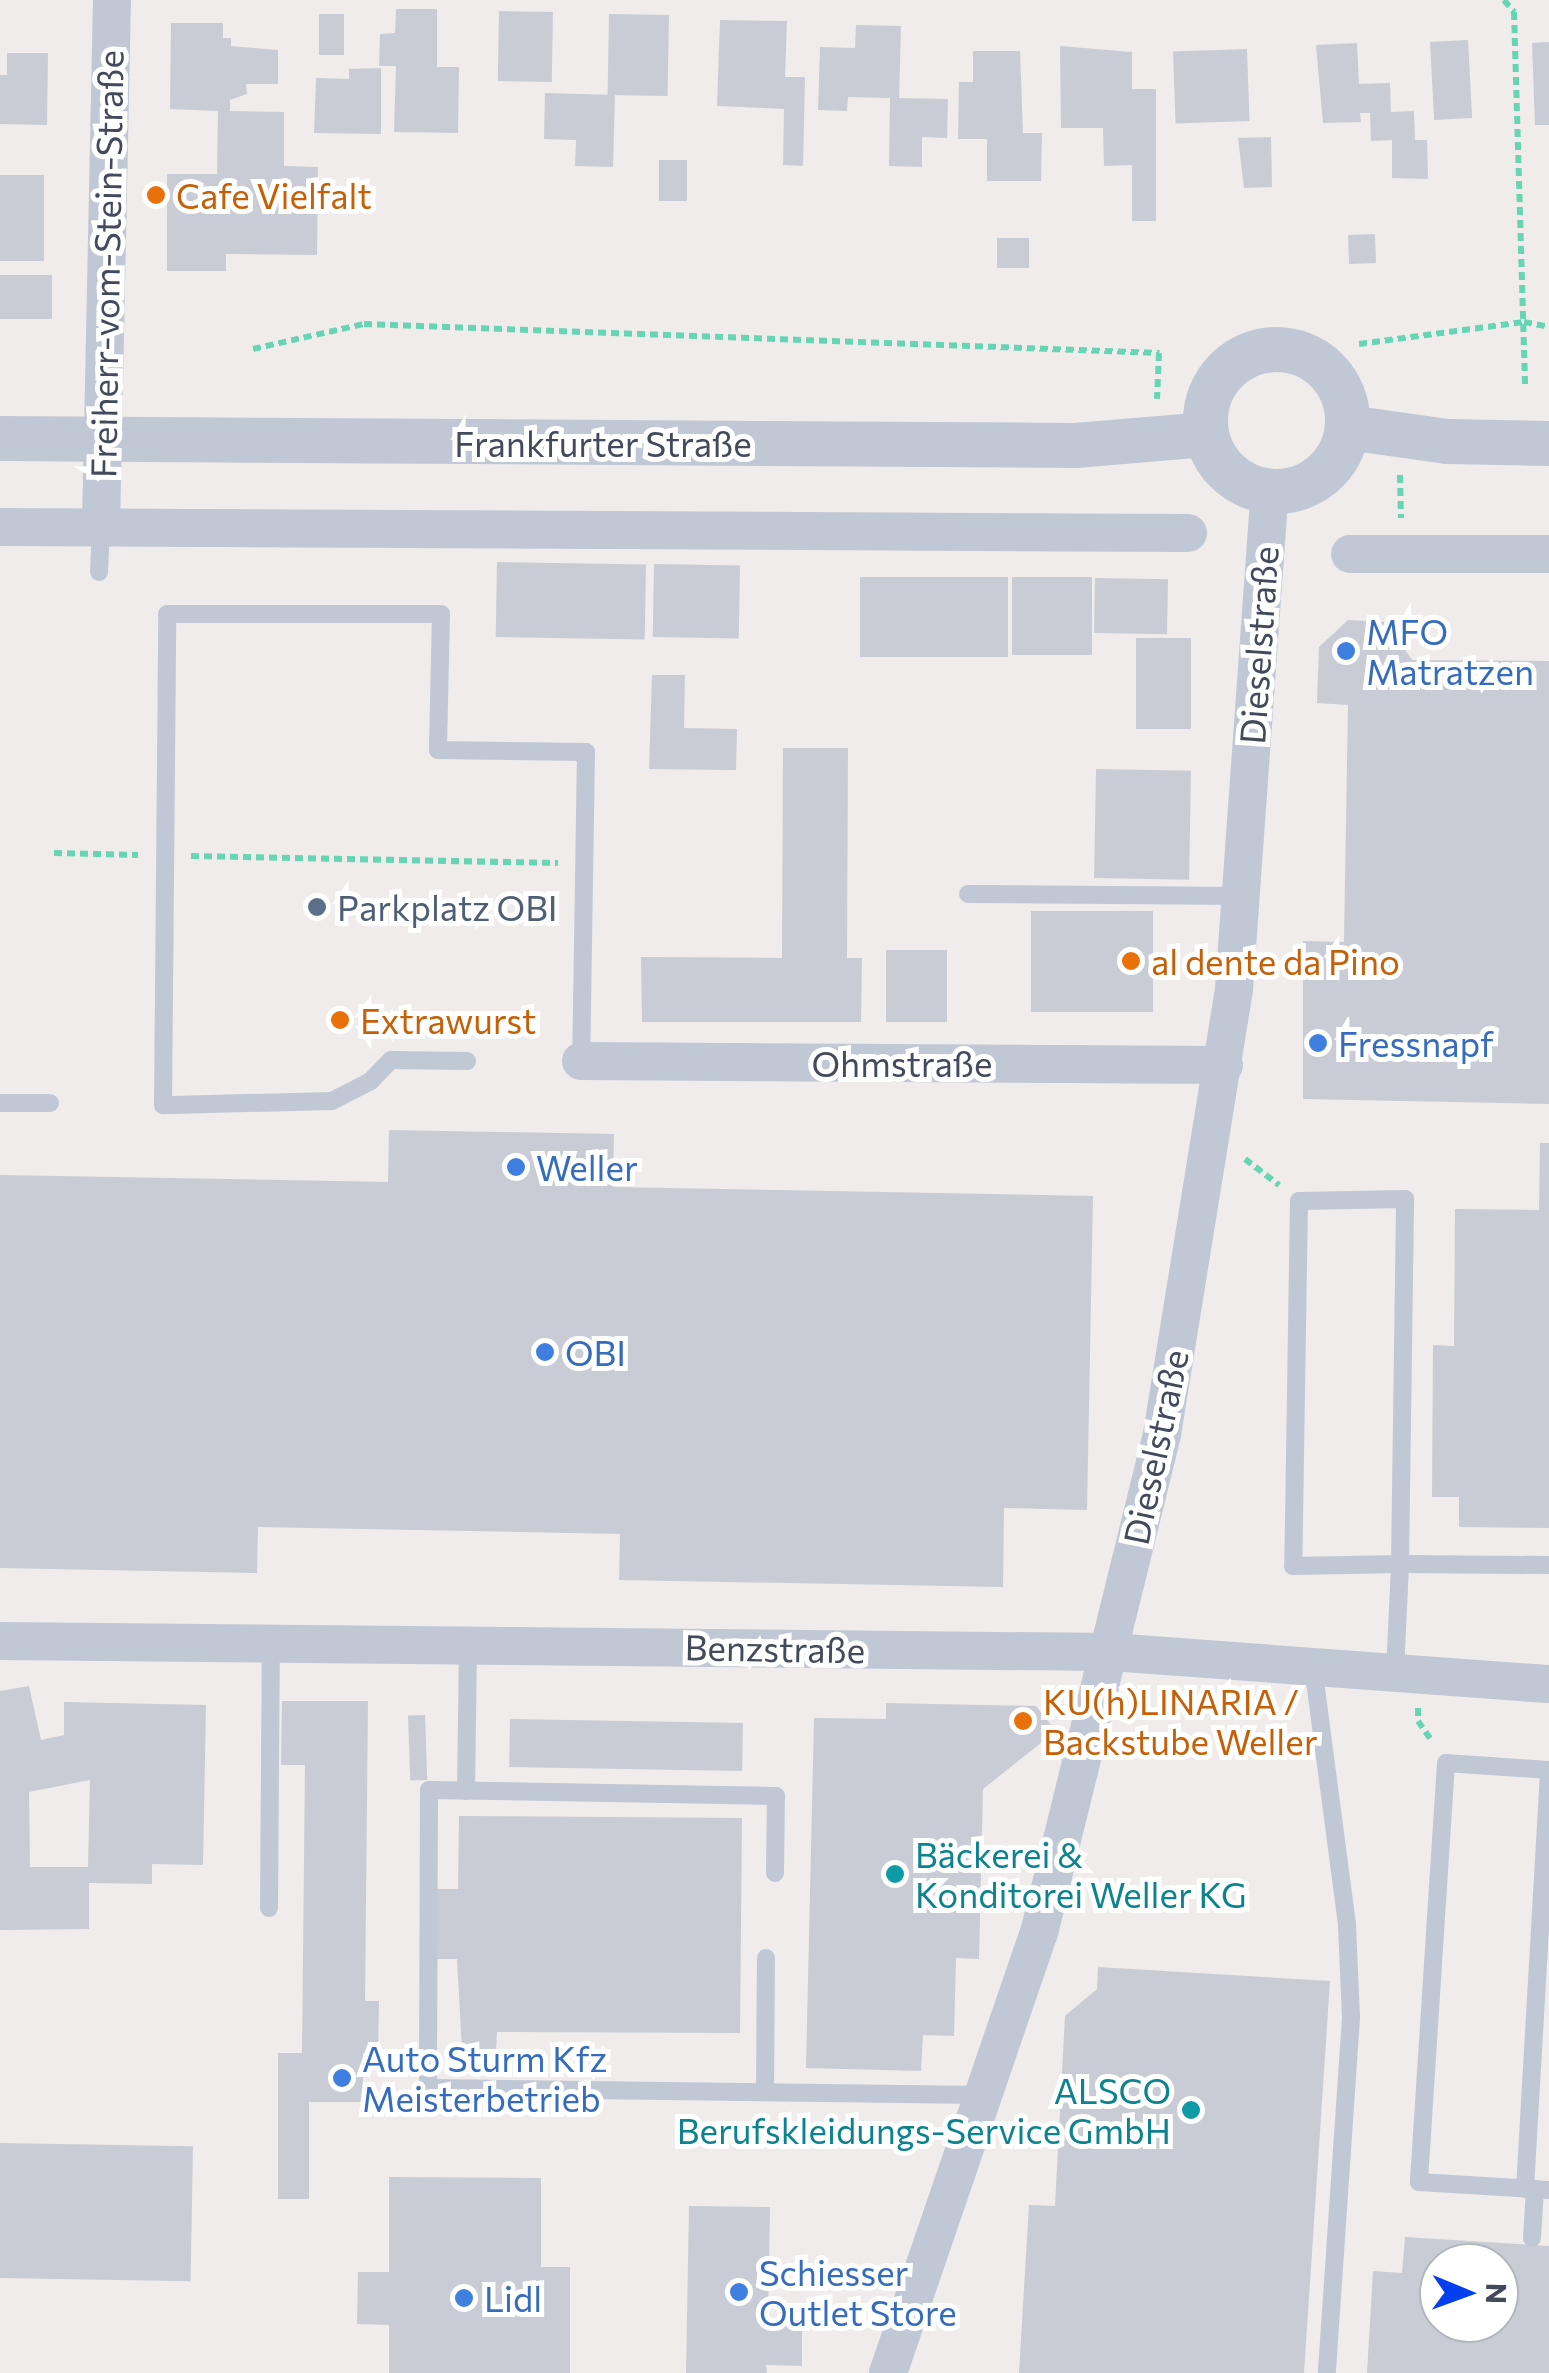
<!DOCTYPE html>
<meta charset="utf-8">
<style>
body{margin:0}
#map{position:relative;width:1549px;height:2373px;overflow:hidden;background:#efeceb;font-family:Commissioner,sans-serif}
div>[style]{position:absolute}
.building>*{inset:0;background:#c9ccd4;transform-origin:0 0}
.path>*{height:6px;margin-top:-3px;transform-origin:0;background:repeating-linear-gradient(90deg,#67d5b3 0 8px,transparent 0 13px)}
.service>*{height:18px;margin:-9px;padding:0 9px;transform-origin:9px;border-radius:9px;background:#c0c7d5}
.minor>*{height:38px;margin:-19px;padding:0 19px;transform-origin:19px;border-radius:19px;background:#c0c7d5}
.tertiary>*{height:45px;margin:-22.5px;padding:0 22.5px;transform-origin:22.5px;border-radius:22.5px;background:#c0c7d5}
.tertiary>.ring{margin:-22.5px;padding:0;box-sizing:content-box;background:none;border:45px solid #c0c7d5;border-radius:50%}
.dots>*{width:28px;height:28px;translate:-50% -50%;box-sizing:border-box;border:5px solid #fff;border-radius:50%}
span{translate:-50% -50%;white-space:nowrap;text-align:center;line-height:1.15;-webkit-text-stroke:10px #fff;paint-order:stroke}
.food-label{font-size:35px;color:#c56008}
.left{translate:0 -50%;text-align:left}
.street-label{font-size:35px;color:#424a5b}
.shop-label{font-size:35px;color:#366cbe}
.service-label{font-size:35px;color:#4e5e75}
.culture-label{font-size:35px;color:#0d838f}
.right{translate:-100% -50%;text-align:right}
.north{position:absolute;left:1419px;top:2243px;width:100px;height:100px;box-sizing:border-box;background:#fff;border:2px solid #b3b7bd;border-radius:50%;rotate:91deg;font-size:28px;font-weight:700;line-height:40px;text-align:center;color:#424a5b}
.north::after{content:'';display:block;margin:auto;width:35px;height:45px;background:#043fef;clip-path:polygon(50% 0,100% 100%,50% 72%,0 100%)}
</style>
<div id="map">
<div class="building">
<div style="clip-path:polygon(396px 9px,437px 9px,437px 67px,459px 67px,458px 133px,394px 132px,396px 66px,379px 66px,380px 34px,395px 33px)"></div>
<div style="left:499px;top:11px;width:54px;height:70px;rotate:1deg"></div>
<div style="left:319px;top:14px;width:25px;height:41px"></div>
<div style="left:609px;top:14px;width:60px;height:81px;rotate:1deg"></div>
<div style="clip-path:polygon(720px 20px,787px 21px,785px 77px,805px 77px,803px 166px,783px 165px,784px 109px,717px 106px)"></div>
<div style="clip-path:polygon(171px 23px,223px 23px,223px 38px,231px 38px,231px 46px,278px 50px,278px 84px,246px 84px,247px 94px,230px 100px,230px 111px,284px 112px,284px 166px,318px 167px,317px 255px,226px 254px,226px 271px,167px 271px,167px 174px,217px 174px,218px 111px,170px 109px)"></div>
<div style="clip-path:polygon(856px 25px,901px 26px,899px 98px,948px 99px,947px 138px,922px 137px,922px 167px,889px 166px,890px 98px,848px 97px,847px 111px,818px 110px,820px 47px,855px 48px)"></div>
<div style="left:1468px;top:40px;width:78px;height:38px;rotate:87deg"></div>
<div style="clip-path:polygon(1549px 42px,1549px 125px,1535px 125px,1532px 43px)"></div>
<div style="clip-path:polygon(1357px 43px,1359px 84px,1390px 83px,1391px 112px,1414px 111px,1415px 140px,1427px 140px,1428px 179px,1392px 178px,1392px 140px,1371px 141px,1370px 113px,1360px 113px,1361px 122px,1323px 123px,1316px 45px)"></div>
<div style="clip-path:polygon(1060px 46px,1132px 52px,1132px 89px,1156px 89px,1156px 221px,1132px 221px,1132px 165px,1104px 166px,1103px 128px,1061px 128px)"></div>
<div style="left:1247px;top:49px;width:72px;height:74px;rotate:88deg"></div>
<div style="clip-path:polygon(973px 51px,1020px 51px,1023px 133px,1042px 133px,1041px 181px,987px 181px,987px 139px,958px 139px,959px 82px,973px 82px)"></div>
<div style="clip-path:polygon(7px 53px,48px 53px,47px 125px,0 124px,0 75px,7px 75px)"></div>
<div style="clip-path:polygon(381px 68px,381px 134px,314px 133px,316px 78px,349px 79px,349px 69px)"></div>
<div style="clip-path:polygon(545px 93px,615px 95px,613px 167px,575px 166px,576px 140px,544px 139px)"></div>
<div style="clip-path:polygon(1271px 137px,1272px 187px,1244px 188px,1238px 138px)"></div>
<div style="left:659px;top:160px;width:28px;height:41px"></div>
<div style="left:0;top:175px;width:44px;height:86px"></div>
<div style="left:1375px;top:234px;width:29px;height:27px;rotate:88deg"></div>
<div style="left:997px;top:238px;width:32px;height:30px"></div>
<div style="left:0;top:275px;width:52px;height:44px"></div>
<div style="left:497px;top:562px;width:149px;height:75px;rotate:1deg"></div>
<div style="left:654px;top:564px;width:86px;height:73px;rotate:1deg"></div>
<div style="left:860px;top:577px;width:148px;height:80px"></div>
<div style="left:1012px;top:577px;width:80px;height:78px"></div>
<div style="left:1095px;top:578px;width:73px;height:55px;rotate:1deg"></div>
<div style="clip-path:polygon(1348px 620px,1386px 622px,1412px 660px,1549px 661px,1549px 1104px,1303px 1099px,1303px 941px,1344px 942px,1348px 705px,1317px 703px,1319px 647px)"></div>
<div style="left:1136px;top:638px;width:55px;height:91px"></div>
<div style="clip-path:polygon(652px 675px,685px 675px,684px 728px,737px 729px,736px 770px,649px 769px)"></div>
<div style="clip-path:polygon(783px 748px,848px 748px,847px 958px,862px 958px,861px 1022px,642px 1022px,641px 957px,782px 958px)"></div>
<div style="left:1096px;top:769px;width:95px;height:109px;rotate:1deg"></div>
<div style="left:1031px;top:911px;width:122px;height:101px"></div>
<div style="left:886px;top:950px;width:61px;height:72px"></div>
<div style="clip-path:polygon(389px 1130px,614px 1134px,613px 1187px,1093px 1196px,1087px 1510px,1004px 1508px,1003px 1587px,619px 1580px,620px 1534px,258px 1527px,257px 1573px,0 1568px,0 1175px,388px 1182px)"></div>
<div style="clip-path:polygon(1540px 1143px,1549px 1143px,1549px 1528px,1459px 1527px,1459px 1497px,1432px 1497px,1433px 1345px,1454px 1346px,1455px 1209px,1539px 1210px)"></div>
<div style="clip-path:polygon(evenodd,29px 1686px,41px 1740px,64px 1735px,64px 1702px,206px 1705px,203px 1865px,152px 1864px,152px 1884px,89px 1883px,89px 1929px,0 1930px,0 1691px,29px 1686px,90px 1780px,88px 1867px,30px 1867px,29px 1792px,90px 1780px)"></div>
<div style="clip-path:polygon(282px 1701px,368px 1701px,365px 2001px,379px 2001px,378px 2052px,363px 2053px,363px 2102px,309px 2102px,309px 2199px,278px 2199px,278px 2053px,302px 2053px,305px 1765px,281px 1765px)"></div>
<div style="clip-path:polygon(886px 1703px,1036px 1706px,1056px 1731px,983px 1789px,979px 1959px,956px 1958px,954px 2036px,923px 2035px,921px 2071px,806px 2068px,814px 1718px,886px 1719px)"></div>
<div style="left:425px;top:1715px;width:65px;height:17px;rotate:88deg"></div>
<div style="left:510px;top:1719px;width:233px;height:48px;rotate:1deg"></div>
<div style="clip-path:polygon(459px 1816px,742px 1818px,740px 2033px,497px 2032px,496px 2051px,462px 2050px,457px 1959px,431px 1959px,432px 1889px,458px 1889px)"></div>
<div style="clip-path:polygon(1098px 1967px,1330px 1981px,1304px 2373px,1019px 2373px,1029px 2205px,1055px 2206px,1065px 2016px,1097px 1989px)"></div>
<div style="left:0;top:2143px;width:193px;height:135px;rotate:1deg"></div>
<div style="clip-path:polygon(389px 2177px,541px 2178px,541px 2267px,570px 2267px,570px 2373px,389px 2373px,389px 2325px,357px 2324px,358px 2272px,389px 2272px)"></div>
<div style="clip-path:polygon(689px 2206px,770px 2207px,768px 2324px,802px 2325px,802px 2366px,766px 2365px,767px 2373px,686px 2373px)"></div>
<div style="clip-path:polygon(evenodd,1405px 2237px,1549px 2246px,1549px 2373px,1367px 2373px,1373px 2271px,1402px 2273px,1405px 2237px,1439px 2263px,1499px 2263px,1499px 2323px,1439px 2323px,1439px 2263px)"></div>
</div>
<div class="path">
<div style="left:1504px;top:0;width:16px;rotate:50deg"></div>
<div style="left:1514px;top:12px;width:374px;rotate:88.3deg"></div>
<div style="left:1359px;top:344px;width:166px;rotate:-7.6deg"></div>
<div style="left:1524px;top:322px;width:25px;rotate:11deg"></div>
<div style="left:253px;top:349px;width:114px;rotate:-12.7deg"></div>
<div style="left:364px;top:324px;width:796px;rotate:2.09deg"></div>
<div style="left:1159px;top:353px;width:46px;rotate:92.5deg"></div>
<div style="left:1400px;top:475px;width:43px;rotate:88.7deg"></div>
<div style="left:54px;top:853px;width:84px;rotate:1.4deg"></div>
<div style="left:191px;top:856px;width:367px;rotate:1.1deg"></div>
<div style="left:1245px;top:1159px;width:43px;rotate:37.4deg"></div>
<div style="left:1418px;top:1708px;width:13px;rotate:90deg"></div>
<div style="left:1418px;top:1721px;width:24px;rotate:55deg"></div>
</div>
<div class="service">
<div style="left:99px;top:572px;width:44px;rotate:-87.4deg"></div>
<div style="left:968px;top:894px;width:274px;rotate:0.4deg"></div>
<div style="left:467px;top:1061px;width:76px;rotate:-179.2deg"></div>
<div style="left:391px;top:1060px;width:29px;rotate:134deg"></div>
<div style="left:371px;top:1081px;width:44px;rotate:152.9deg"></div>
<div style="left:332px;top:1101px;width:169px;rotate:178.6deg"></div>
<div style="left:163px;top:1105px;width:491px;rotate:-89.5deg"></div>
<div style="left:167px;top:614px;width:274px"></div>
<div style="left:441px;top:614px;width:136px;rotate:91.3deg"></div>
<div style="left:438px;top:750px;width:148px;rotate:0.8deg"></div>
<div style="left:586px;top:752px;width:309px;rotate:90.9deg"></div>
<div style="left:0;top:1103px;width:50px"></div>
<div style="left:1313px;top:1666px;width:262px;rotate:82.5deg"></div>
<div style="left:1347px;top:1926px;width:92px;rotate:87.5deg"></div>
<div style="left:1351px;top:2018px;width:356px;rotate:93.9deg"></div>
<div style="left:1395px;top:1672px;width:108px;rotate:-87.3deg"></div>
<div style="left:1400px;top:1564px;width:365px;rotate:-89.2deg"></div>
<div style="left:1405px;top:1199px;width:106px;rotate:178.9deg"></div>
<div style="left:1299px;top:1201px;width:365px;rotate:90.9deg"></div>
<div style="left:1293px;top:1566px;width:107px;rotate:-1.1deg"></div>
<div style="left:1400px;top:1564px;width:149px;rotate:0.4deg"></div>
<div style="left:1549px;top:1770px;width:103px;rotate:-176.1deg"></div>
<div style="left:1446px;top:1763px;width:420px;rotate:93.7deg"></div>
<div style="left:1419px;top:2182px;width:130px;rotate:3.5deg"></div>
<div style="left:466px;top:1791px;width:146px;rotate:-89.2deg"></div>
<div style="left:775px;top:1873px;width:77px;rotate:-89.3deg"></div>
<div style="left:776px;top:1796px;width:347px;rotate:-179deg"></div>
<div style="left:429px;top:1790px;width:298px;rotate:90.2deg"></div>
<div style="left:428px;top:2088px;width:556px;rotate:0.72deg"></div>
<div style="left:269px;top:1908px;width:264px;rotate:-89.6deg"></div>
<div style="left:765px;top:2092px;width:134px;rotate:-89.6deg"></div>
<div style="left:1525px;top:2189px;width:419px;rotate:-86.7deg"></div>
<div style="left:1532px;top:2238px;width:49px;rotate:-86.5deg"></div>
</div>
<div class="minor">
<div style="left:0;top:527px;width:1188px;rotate:0.29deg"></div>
<div style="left:101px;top:528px;width:528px;rotate:-88.81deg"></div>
<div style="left:1350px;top:554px;width:199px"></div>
<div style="left:581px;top:1061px;width:643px;rotate:0.36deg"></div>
<div style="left:0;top:1641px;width:1111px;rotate:0.57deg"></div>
<div style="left:1111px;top:1652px;width:439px;rotate:4.2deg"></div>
<div style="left:888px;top:2373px;width:465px;rotate:-71.1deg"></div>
<div style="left:1039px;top:1933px;width:514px;rotate:-76.15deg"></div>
<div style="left:1162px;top:1434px;width:451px;rotate:-80.8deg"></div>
<div style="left:1234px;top:989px;width:499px;rotate:-85.9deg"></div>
</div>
<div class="tertiary">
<div class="ring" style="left:1205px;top:349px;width:97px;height:97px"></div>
<div style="left:1347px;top:427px;width:101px;rotate:8deg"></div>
<div style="left:1447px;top:441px;width:102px;rotate:1.1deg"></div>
<div style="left:0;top:438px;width:1075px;rotate:0.37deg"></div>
<div style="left:1075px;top:445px;width:130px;rotate:-4.8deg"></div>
</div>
<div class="dots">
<div style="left:156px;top:195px;background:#e8710a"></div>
<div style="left:1346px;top:651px;background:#3f7fe0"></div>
<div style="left:317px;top:907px;background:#5c6f8a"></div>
<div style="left:1131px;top:961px;background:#e8710a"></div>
<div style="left:340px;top:1020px;background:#e8710a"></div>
<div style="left:1318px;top:1043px;background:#3f7fe0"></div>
<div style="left:516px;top:1167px;background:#3f7fe0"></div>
<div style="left:545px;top:1352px;background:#3f7fe0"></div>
<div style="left:1023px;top:1721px;background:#e8710a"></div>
<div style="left:895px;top:1874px;background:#0f9aa8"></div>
<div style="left:342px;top:2078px;background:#3f7fe0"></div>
<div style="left:1191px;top:2110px;background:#0f9aa8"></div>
<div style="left:739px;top:2292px;background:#3f7fe0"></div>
<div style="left:464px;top:2298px;background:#3f7fe0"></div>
</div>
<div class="food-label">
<span class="left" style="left:176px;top:195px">Cafe Vielfalt</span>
<span class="left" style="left:1151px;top:961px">al dente da Pino</span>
<span class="left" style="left:360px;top:1020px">Extrawurst</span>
<span class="left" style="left:1043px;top:1721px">KU(h)LINARIA /<br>Backstube Weller</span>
</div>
<div class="street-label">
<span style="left:106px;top:264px;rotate:-89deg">Freiherr-vom-Stein-Straße</span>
<span style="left:603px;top:443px">Frankfurter Straße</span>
<span style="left:1258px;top:645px;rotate:-86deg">Dieselstraße</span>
<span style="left:902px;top:1063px">Ohmstraße</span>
<span style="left:1155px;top:1447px;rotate:-78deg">Dieselstraße</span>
<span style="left:775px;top:1648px;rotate:1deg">Benzstraße</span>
</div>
<div class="shop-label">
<span class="left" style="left:1366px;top:651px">MFO<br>Matratzen</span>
<span class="left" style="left:1338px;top:1043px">Fressnapf</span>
<span class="left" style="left:536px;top:1167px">Weller</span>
<span class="left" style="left:565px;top:1352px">OBI</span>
<span class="left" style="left:362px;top:2078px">Auto Sturm Kfz<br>Meisterbetrieb</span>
<span class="left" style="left:759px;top:2292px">Schiesser<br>Outlet Store</span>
<span class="left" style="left:484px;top:2298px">Lidl</span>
</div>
<div class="service-label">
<span class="left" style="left:337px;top:907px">Parkplatz OBI</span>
</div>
<div class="culture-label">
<span class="left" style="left:915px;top:1874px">Bäckerei &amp;<br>Konditorei Weller KG</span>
<span class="right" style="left:1171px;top:2110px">ALSCO<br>Berufskleidungs-Service GmbH</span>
</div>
<div class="north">N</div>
</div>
